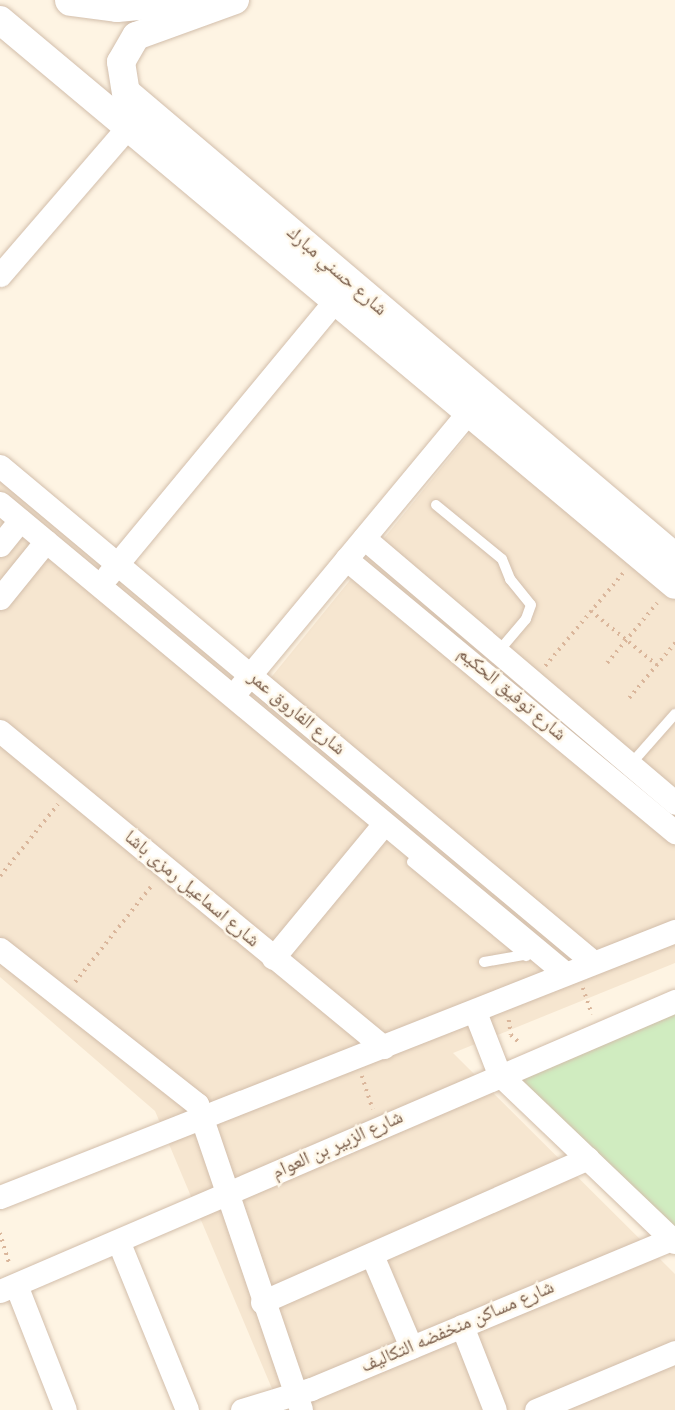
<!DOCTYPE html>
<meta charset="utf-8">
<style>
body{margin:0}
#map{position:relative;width:675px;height:1410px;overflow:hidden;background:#fef4e3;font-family:Overpass,"Noto Naskh Arabic",sans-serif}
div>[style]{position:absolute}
.residential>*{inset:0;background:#f6e6d0}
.green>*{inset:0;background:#d0ecc0}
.path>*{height:3.5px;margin-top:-1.75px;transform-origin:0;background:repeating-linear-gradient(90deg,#dab69b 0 2px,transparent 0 7px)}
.roads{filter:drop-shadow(0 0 2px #d2beab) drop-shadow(0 0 2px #d2beab)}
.service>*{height:10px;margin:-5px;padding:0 5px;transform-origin:5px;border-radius:5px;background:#fff}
.minor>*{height:23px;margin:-11.5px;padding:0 11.5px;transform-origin:11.5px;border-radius:11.5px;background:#fff}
.tertiary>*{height:28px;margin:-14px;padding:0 14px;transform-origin:14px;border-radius:14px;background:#fff}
.secondary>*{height:32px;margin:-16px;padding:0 16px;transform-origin:16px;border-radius:16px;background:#fff}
span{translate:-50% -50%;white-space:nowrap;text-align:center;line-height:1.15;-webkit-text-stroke:5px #fff8ea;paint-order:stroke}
.street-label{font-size:19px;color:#775a47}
</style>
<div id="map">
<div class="residential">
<div style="clip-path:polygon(485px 414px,675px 573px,675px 963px,453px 1053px,675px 1274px,675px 1410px,281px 1410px,155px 1111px,0 977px,0 480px,256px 696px)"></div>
</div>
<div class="green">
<div style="clip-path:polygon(675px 1005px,675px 1235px,506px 1075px)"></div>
</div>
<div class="path">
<div style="left:591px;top:611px;width:85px;rotate:39.3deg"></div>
<div style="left:607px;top:663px;width:78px;rotate:-50.2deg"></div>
<div style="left:545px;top:666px;width:121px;rotate:-50deg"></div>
<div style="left:629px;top:698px;width:72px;rotate:-50.1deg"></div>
<div style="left:0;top:876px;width:92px;rotate:-51.1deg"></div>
<div style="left:75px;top:982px;width:125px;rotate:-51.5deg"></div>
<div style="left:583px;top:988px;width:28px;rotate:71deg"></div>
<div style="left:509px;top:1020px;width:15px;rotate:82deg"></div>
<div style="left:511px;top:1035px;width:12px;rotate:42deg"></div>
<div style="left:362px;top:1076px;width:35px;rotate:72deg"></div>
<div style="left:0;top:1233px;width:34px;rotate:73deg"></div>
</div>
<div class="roads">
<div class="service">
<div style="left:436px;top:505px;width:85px;rotate:39.3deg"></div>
<div style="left:502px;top:559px;width:22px;rotate:68deg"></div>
<div style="left:510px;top:579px;width:33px;rotate:51deg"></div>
<div style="left:531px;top:605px;width:15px;rotate:110deg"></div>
<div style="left:526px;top:619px;width:43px;rotate:130.3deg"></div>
<div style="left:630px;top:765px;width:68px;rotate:-48.6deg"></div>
<div style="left:412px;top:862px;width:148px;rotate:39.5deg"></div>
<div style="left:484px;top:962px;width:47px;rotate:-9.9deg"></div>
</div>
<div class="minor">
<div style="left:0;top:275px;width:194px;rotate:-49.2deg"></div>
<div style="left:0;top:466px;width:773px;rotate:39.91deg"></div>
<div style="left:0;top:503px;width:735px;rotate:39.76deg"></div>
<div style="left:364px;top:538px;width:409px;rotate:40.4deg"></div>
<div style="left:0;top:545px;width:32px;rotate:-51deg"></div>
<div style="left:346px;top:559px;width:428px;rotate:39.7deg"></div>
<div style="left:108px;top:575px;width:354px;rotate:-50.4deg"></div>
<div style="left:0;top:598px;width:73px;rotate:-51.1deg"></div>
<div style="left:240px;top:687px;width:374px;rotate:-50.3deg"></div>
<div style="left:0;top:731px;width:497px;rotate:39.5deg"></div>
<div style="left:0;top:949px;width:251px;rotate:38.2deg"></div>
<div style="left:197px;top:1104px;width:323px;rotate:71.2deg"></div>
<div style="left:273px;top:958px;width:174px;rotate:-50.4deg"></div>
<div style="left:475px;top:1012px;width:66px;rotate:68.8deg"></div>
<div style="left:499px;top:1074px;width:243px;rotate:43.7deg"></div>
<div style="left:0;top:1197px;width:726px;rotate:-21.51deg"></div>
<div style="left:119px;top:1243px;width:180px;rotate:67.8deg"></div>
<div style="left:372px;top:1255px;width:100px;rotate:67deg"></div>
<div style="left:16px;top:1285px;width:134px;rotate:68.6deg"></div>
<div style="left:0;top:1291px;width:735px;rotate:-23.25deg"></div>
<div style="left:262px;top:1302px;width:356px;rotate:-23.8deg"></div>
<div style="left:462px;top:1326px;width:90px;rotate:68.6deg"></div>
<div style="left:242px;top:1410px;width:72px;rotate:-16.9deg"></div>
<div style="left:311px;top:1389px;width:390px;rotate:-22.6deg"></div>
<div style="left:536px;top:1410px;width:151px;rotate:-22.6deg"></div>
</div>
<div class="tertiary">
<div style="left:235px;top:0;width:105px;rotate:160deg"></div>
<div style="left:136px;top:36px;width:30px;rotate:120deg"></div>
<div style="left:121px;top:62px;width:30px;rotate:81deg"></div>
<div style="left:126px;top:92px;width:719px;rotate:40.26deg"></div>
<div style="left:0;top:20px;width:880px;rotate:39.93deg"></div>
</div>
<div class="secondary">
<div style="left:71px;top:0;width:46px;rotate:7.4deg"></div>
<div style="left:117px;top:6px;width:64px;rotate:-5.4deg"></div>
</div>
</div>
<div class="street-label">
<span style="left:336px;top:272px;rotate:41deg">شارع حسني مبارك</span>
<span style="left:511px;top:695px;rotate:40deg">شارع توفيق الحكيم</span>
<span style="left:296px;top:714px;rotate:40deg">شارع الفاروق عمر</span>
<span style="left:191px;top:890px;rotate:40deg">شارع اسماعيل رمزى باشا</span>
<span style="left:338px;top:1146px;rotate:-24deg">شارع الزبير بن العوام</span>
<span style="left:458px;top:1328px;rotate:-23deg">شارع مساكن منخفضه التكاليف</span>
</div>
</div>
